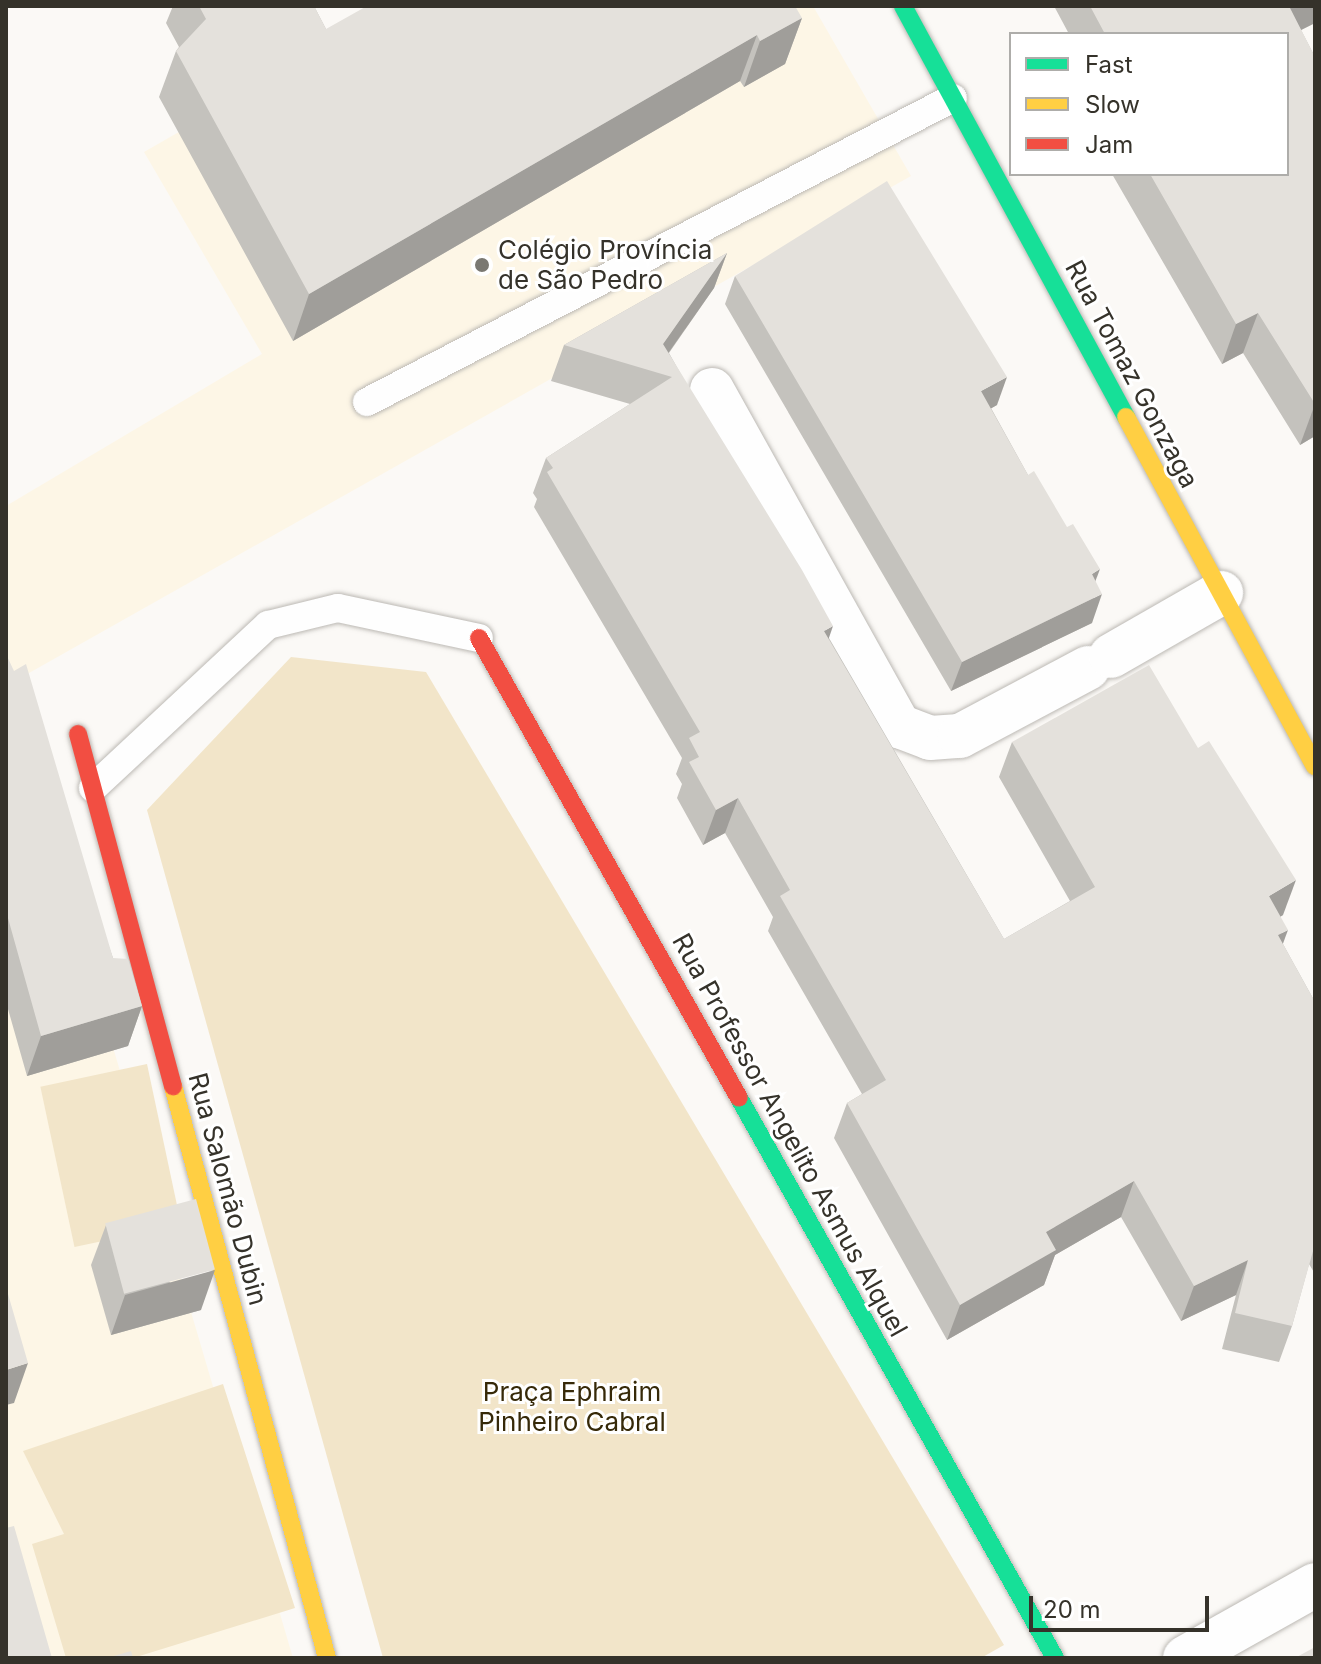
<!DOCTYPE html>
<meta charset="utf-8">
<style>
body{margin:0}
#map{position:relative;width:1321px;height:1664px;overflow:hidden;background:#fbf9f6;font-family:Inter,sans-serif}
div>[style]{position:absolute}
.built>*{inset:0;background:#fdf6e6}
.green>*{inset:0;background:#f2e5c9;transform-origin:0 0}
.roads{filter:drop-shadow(0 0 2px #bcb9b4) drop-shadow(0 0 2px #bcb9b4)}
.lane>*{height:28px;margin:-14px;padding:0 14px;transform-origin:14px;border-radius:14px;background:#fefefe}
.street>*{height:44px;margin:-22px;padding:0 22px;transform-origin:22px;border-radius:22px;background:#fefefe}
.fast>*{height:18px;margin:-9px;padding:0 9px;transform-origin:9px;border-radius:9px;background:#16e098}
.slow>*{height:18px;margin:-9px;padding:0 9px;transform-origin:9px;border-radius:9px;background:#ffcf43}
.jam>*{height:18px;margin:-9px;padding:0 9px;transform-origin:9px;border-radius:9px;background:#f24e42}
.wall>*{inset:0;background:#c4c2bd}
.shaded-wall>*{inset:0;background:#a09e9a}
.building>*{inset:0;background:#e4e1dc;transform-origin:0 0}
.dots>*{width:22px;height:22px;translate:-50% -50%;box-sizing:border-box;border:4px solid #fff;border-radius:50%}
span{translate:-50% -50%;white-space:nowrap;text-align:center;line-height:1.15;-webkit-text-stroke:6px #fff;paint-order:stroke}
.poi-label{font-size:26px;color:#35322a}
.left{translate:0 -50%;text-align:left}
.street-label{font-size:26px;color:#35322a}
.park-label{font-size:26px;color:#362908}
.frame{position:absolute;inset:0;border:8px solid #35322a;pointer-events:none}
.legend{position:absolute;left:1009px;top:32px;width:280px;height:144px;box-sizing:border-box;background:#fff;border:2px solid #aeadaa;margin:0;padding:10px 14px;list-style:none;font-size:24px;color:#35322a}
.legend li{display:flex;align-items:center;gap:16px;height:40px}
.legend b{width:40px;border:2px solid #aeadaa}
.scale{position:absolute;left:1029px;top:1596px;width:180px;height:36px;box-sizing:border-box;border:4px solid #35322a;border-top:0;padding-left:10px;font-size:24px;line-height:28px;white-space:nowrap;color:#35322a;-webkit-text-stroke:6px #fff;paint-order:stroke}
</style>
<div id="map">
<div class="built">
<div style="clip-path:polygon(399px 6px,813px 6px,911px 176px,6px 686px,6px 506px,262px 354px,144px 152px)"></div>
<div style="clip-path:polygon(18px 725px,293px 1658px,6px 1658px,6px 731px)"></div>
</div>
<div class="green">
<div style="clip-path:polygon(291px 657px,426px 672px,1004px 1645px,981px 1658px,383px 1658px,147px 810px)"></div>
<div style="left:147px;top:1064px;width:164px;height:109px;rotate:78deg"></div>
<div style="clip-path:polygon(223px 1384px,295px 1608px,133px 1658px,66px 1658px,32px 1544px,64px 1534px,23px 1451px)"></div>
</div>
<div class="roads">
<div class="lane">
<div style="left:367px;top:402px;width:660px;rotate:-27.42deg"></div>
<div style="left:93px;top:788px;width:239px;rotate:-43deg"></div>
<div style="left:268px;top:625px;width:72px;rotate:-13.7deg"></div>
<div style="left:338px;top:608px;width:144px;rotate:12deg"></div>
</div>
<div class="street">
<div style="left:712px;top:390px;width:385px;rotate:60.9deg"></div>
<div style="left:899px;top:726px;width:33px;rotate:21deg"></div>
<div style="left:930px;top:738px;width:30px;rotate:-4deg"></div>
<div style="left:960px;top:736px;width:145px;rotate:-28deg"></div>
<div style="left:1111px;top:656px;width:127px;rotate:-29.8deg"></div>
<div style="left:1185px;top:1658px;width:149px;rotate:-29.3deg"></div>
</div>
<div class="fast">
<div style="left:903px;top:6px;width:468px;rotate:61.5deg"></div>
<div style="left:739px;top:1098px;width:643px;rotate:60.56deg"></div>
</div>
<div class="slow">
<div style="left:1126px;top:417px;width:397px;rotate:61.6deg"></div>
<div style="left:173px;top:1086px;width:592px;rotate:74.93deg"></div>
</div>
<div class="jam">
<div style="left:479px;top:638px;width:528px;rotate:60.52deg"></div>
<div style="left:78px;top:734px;width:365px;rotate:74.9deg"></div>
</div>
</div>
<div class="wall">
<div style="clip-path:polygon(173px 6px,314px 6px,326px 29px,802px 18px,785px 64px,744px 87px,740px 81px,293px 341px,159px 97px,176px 51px,179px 47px,166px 23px)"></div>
<div style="clip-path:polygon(1054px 6px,1315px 6px,1315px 23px,1301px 30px,1315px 57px,1315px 436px,1300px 445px,1243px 353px,1222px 364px,1112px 174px,1287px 174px,1287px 34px,1069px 34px)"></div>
<div style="clip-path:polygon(727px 253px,714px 288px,669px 353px,829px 638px,1004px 939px,1070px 901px,999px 777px,1012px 742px,1283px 915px,1280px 917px,1283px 944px,1315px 1002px,1315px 1274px,1309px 1264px,1292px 1326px,1279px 1362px,1222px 1349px,1236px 1295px,1181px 1321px,1121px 1217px,1055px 1255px,1044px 1285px,947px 1340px,834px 1138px,847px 1103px,862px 1094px,768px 931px,773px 917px,725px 833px,703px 845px,677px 798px,682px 784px,676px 774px,682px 758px,534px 507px,537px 499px,533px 493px,546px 458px,630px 404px,551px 381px,564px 345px)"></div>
<div style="clip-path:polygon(735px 276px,997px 405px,991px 408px,1028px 475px,1095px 581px,1092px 623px,951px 691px,725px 304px)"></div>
<div style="clip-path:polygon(6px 654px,113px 958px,142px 1006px,128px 1046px,27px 1076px,6px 1002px)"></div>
<div style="clip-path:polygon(106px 1225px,201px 1310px,111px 1335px,91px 1265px)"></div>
</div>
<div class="shaded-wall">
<div style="clip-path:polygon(1288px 6px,1315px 6px,1315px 23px,1287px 37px)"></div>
<div style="clip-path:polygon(802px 18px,785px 64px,744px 87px,760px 41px)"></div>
<div style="clip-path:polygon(757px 35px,740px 81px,293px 341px,309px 294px)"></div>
<div style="clip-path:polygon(727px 253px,714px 288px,655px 372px,663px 344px)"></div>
<div style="clip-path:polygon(1258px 313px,1243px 353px,1222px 364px,1236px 324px)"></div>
<div style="clip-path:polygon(1007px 377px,997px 405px,971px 420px,981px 391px)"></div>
<div style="clip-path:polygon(1315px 404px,1315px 436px,1300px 445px)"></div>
<div style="clip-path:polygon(1100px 569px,1089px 598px,1092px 574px)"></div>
<div style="clip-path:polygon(1102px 594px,1092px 623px,951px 691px,962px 662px)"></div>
<div style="clip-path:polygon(833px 626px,821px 661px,824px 631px)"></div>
<div style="clip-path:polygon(738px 798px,725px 833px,703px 845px,716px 810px)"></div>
<div style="clip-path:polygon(1296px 880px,1283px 915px,1256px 931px,1269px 896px)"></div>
<div style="clip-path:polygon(1288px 930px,1275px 965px,1278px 935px)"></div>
<div style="clip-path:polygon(142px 1006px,128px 1046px,27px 1076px,41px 1036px)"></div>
<div style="clip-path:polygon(1134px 1181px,1121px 1217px,1055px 1255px,1044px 1285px,947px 1340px,960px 1305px,1046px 1232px)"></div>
<div style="clip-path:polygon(1248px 1260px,1236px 1295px,1181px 1321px,1194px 1286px)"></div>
<div style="clip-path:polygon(215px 1270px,201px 1310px,111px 1335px,125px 1295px)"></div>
<div style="clip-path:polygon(28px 1363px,14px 1403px,6px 1405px,6px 1370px)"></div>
</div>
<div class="building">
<div style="clip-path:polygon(199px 6px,314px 6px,326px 29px,367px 6px,795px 6px,802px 18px,760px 41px,757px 35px,309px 294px,176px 51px,206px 19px)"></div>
<div style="clip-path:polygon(1090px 6px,1289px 6px,1315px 57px,1315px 404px,1258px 313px,1236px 324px,1150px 174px,1287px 174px,1287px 34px,1105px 34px)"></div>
<div style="clip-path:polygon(887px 181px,1007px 377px,981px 391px,1028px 475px,1034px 471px,1067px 527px,1073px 524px,1100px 569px,1092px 574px,1102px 594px,962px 662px,735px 276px)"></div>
<div style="clip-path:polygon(727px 253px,663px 344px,802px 570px,833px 626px,824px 631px,1004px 939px,1095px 887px,1012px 742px,1149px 665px,1198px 748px,1209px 741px,1296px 880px,1269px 896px,1288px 930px,1278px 935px,1315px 1002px,1315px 1244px,1292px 1326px,1235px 1313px,1248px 1260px,1194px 1286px,1134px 1181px,1046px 1232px,1056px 1250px,960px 1305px,847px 1103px,886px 1080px,780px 896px,790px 890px,738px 798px,716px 810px,689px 762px,699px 757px,689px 738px,700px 732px,547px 472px,553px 468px,546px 458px,672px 377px,564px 345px)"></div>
<div style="clip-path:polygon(6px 654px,14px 671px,26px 664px,113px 958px,128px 959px,142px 1006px,41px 1036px,6px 911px)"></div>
<div style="left:196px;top:1199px;width:73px;height:94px;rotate:75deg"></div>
<div style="clip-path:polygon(6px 1287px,28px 1363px,6px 1370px)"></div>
<div style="clip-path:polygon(14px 1526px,52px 1658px,6px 1658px,6px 1528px)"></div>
<div style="clip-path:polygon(1315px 1647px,1315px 1658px,1295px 1658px)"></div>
<div style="clip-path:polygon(131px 1651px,133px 1658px,107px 1658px)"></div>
</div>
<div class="dots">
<div style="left:482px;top:265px;background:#7a7871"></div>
</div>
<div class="poi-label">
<span class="left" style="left:498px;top:265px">Colégio Província<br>de São Pedro</span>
</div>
<div class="street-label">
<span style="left:1132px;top:374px;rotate:62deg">Rua Tomaz Gonzaga</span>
<span style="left:790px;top:1135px;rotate:61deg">Rua Professor Angelito Asmus Alquel</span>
<span style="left:228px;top:1189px;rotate:75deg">Rua Salomão Dubin</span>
</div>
<div class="park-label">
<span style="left:572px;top:1407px">Praça Ephraim<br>Pinheiro Cabral</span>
</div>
<div class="frame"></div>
<ul class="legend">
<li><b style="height:10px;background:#16e098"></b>Fast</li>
<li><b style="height:10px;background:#ffcf43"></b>Slow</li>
<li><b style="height:10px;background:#f24e42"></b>Jam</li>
</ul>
<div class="scale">20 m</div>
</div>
